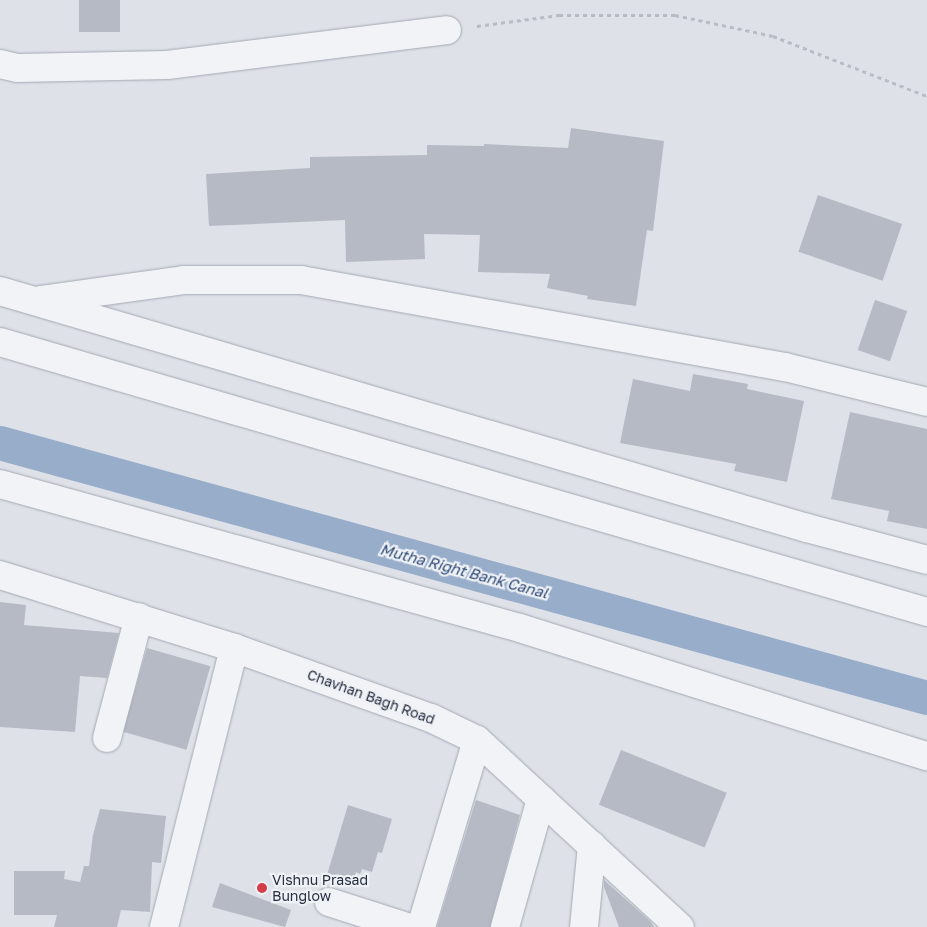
<!DOCTYPE html>
<style>
body{margin:0}
#map{position:relative;width:927px;height:927px;overflow:hidden;background:#dee1e8;font-family:"Golos Text",sans-serif}
div>[style]{position:absolute}
.canal>*{height:34px;margin:-17px;padding:0 17px;transform-origin:17px;border-radius:17px;background:#97adca}
.building>*{inset:0;background:#b5bac5;transform-origin:0 0}
.path>*{height:3px;margin-top:-1.5px;transform-origin:0;background:repeating-linear-gradient(90deg,#b8bcc4 0 4px,transparent 0 8px)}
.roads{filter:drop-shadow(0 0 1px #a3a8b2) drop-shadow(0 0 1px #a3a8b2)}
.minor>*{height:28px;margin:-14px;padding:0 14px;transform-origin:14px;border-radius:14px;background:#f1f3f7}
.dots>*{width:14px;height:14px;translate:-50% -50%;box-sizing:border-box;border:2px solid #eef1f6;border-radius:50%}
span{translate:-50% -50%;white-space:nowrap;text-align:center;line-height:1.15;-webkit-text-stroke:4.5px #eef1f6;paint-order:stroke}
.street-label{font-size:14px;color:#272e40}
.poi-label{font-size:14px;color:#272e40}
.left{translate:0 -50%;text-align:left}
.water-label{font-size:15px;color:#2f4a76;font-style:italic}
</style>
<div id="map">
<div class="canal">
<div style="left:0;top:443px;width:961px;rotate:15.38deg"></div>
</div>
<div class="building">
<div style="left:79px;top:0;width:41px;height:32px"></div>
<div style="clip-path:polygon(571px 128px,664px 141px,653px 231px,647px 230px,636px 306px,587px 299px,588px 296px,547px 288px,550px 274px,478px 272px,480px 235px,424px 234px,425px 259px,346px 262px,345px 220px,209px 226px,206px 174px,310px 168px,310px 157px,427px 155px,427px 145px,484px 146px,484px 144px,568px 148px)"></div>
<div style="left:818px;top:195px;width:89px;height:60px;rotate:19deg"></div>
<div style="left:875px;top:300px;width:34px;height:53px;rotate:19deg"></div>
<div style="clip-path:polygon(693px 374px,748px 384px,747px 389px,804px 401px,787px 482px,734px 471px,736px 464px,620px 443px,633px 379px,690px 391px)"></div>
<div style="clip-path:polygon(850px 412px,927px 429px,927px 529px,887px 521px,889px 511px,831px 499px)"></div>
<div style="clip-path:polygon(0 602px,26px 605px,24px 625px,119px 633px,107px 678px,80px 676px,75px 732px,0 727px)"></div>
<div style="left:147px;top:648px;width:66px;height:87px;rotate:16deg"></div>
<div style="left:621px;top:750px;width:114px;height:59px;rotate:22deg"></div>
<div style="clip-path:polygon(476px 800px,520px 815px,490px 927px,437px 927px)"></div>
<div style="clip-path:polygon(348px 805px,392px 819px,382px 853px,378px 852px,372px 872px,362px 869px,360px 874px,356px 872px,353px 882px,327px 875px)"></div>
<div style="clip-path:polygon(100px 809px,166px 816px,161px 863px,152px 862px,150px 912px,121px 910px,117px 927px,54px 927px,57px 915px,14px 915px,14px 871px,65px 871px,64px 879px,80px 882px,84px 866px,89px 866px,93px 835px)"></div>
<div style="clip-path:polygon(604px 880px,650px 921px,654px 927px,619px 927px,604px 887px)"></div>
<div style="clip-path:polygon(220px 883px,291px 910px,285px 927px,212px 907px)"></div>
</div>
<div class="path">
<div style="left:477px;top:26px;width:83px;rotate:-7.6deg"></div>
<div style="left:559px;top:15px;width:116px"></div>
<div style="left:675px;top:15px;width:100px;rotate:12.1deg"></div>
<div style="left:773px;top:36px;width:165px;rotate:21.3deg"></div>
</div>
<div class="roads">
<div class="minor">
<div style="left:0;top:64px;width:18px;rotate:13deg"></div>
<div style="left:18px;top:68px;width:149px;rotate:-1.2deg"></div>
<div style="left:167px;top:65px;width:282px;rotate:-7.1deg"></div>
<div style="left:0;top:291px;width:841px;rotate:16.37deg"></div>
<div style="left:807px;top:528px;width:124px;rotate:14.9deg"></div>
<div style="left:40px;top:300px;width:145px;rotate:-7.9deg"></div>
<div style="left:184px;top:280px;width:117px"></div>
<div style="left:301px;top:280px;width:492px;rotate:10.2deg"></div>
<div style="left:785px;top:367px;width:146px;rotate:13.8deg"></div>
<div style="left:0;top:342px;width:966px;rotate:16.24deg"></div>
<div style="left:0;top:484px;width:540px;rotate:15.48deg"></div>
<div style="left:520px;top:628px;width:427px;rotate:17.5deg"></div>
<div style="left:0;top:575px;width:245px;rotate:17.3deg"></div>
<div style="left:234px;top:648px;width:209px;rotate:19.6deg"></div>
<div style="left:431px;top:718px;width:51px;rotate:25.6deg"></div>
<div style="left:477px;top:740px;width:276px;rotate:42.7deg"></div>
<div style="left:107px;top:738px;width:125px;rotate:-75.2deg"></div>
<div style="left:329px;top:902px;width:82px;rotate:17.8deg"></div>
<div style="left:164px;top:927px;width:288px;rotate:-75.9deg"></div>
<div style="left:421px;top:927px;width:195px;rotate:-73.3deg"></div>
<div style="left:505px;top:927px;width:133px;rotate:-74.3deg"></div>
<div style="left:584px;top:927px;width:82px;rotate:-84.4deg"></div>
</div>
</div>
<div class="dots">
<div style="left:262px;top:888px;background:#d43d4a"></div>
</div>
<div class="street-label">
<span style="left:371px;top:697px;rotate:20deg">Chavhan Bagh Road</span>
</div>
<div class="poi-label">
<span class="left" style="left:272px;top:888px">Vishnu Prasad<br>Bunglow</span>
</div>
<div class="water-label">
<span style="left:464px;top:571px;rotate:15deg">Mutha Right Bank Canal</span>
</div>
</div>
